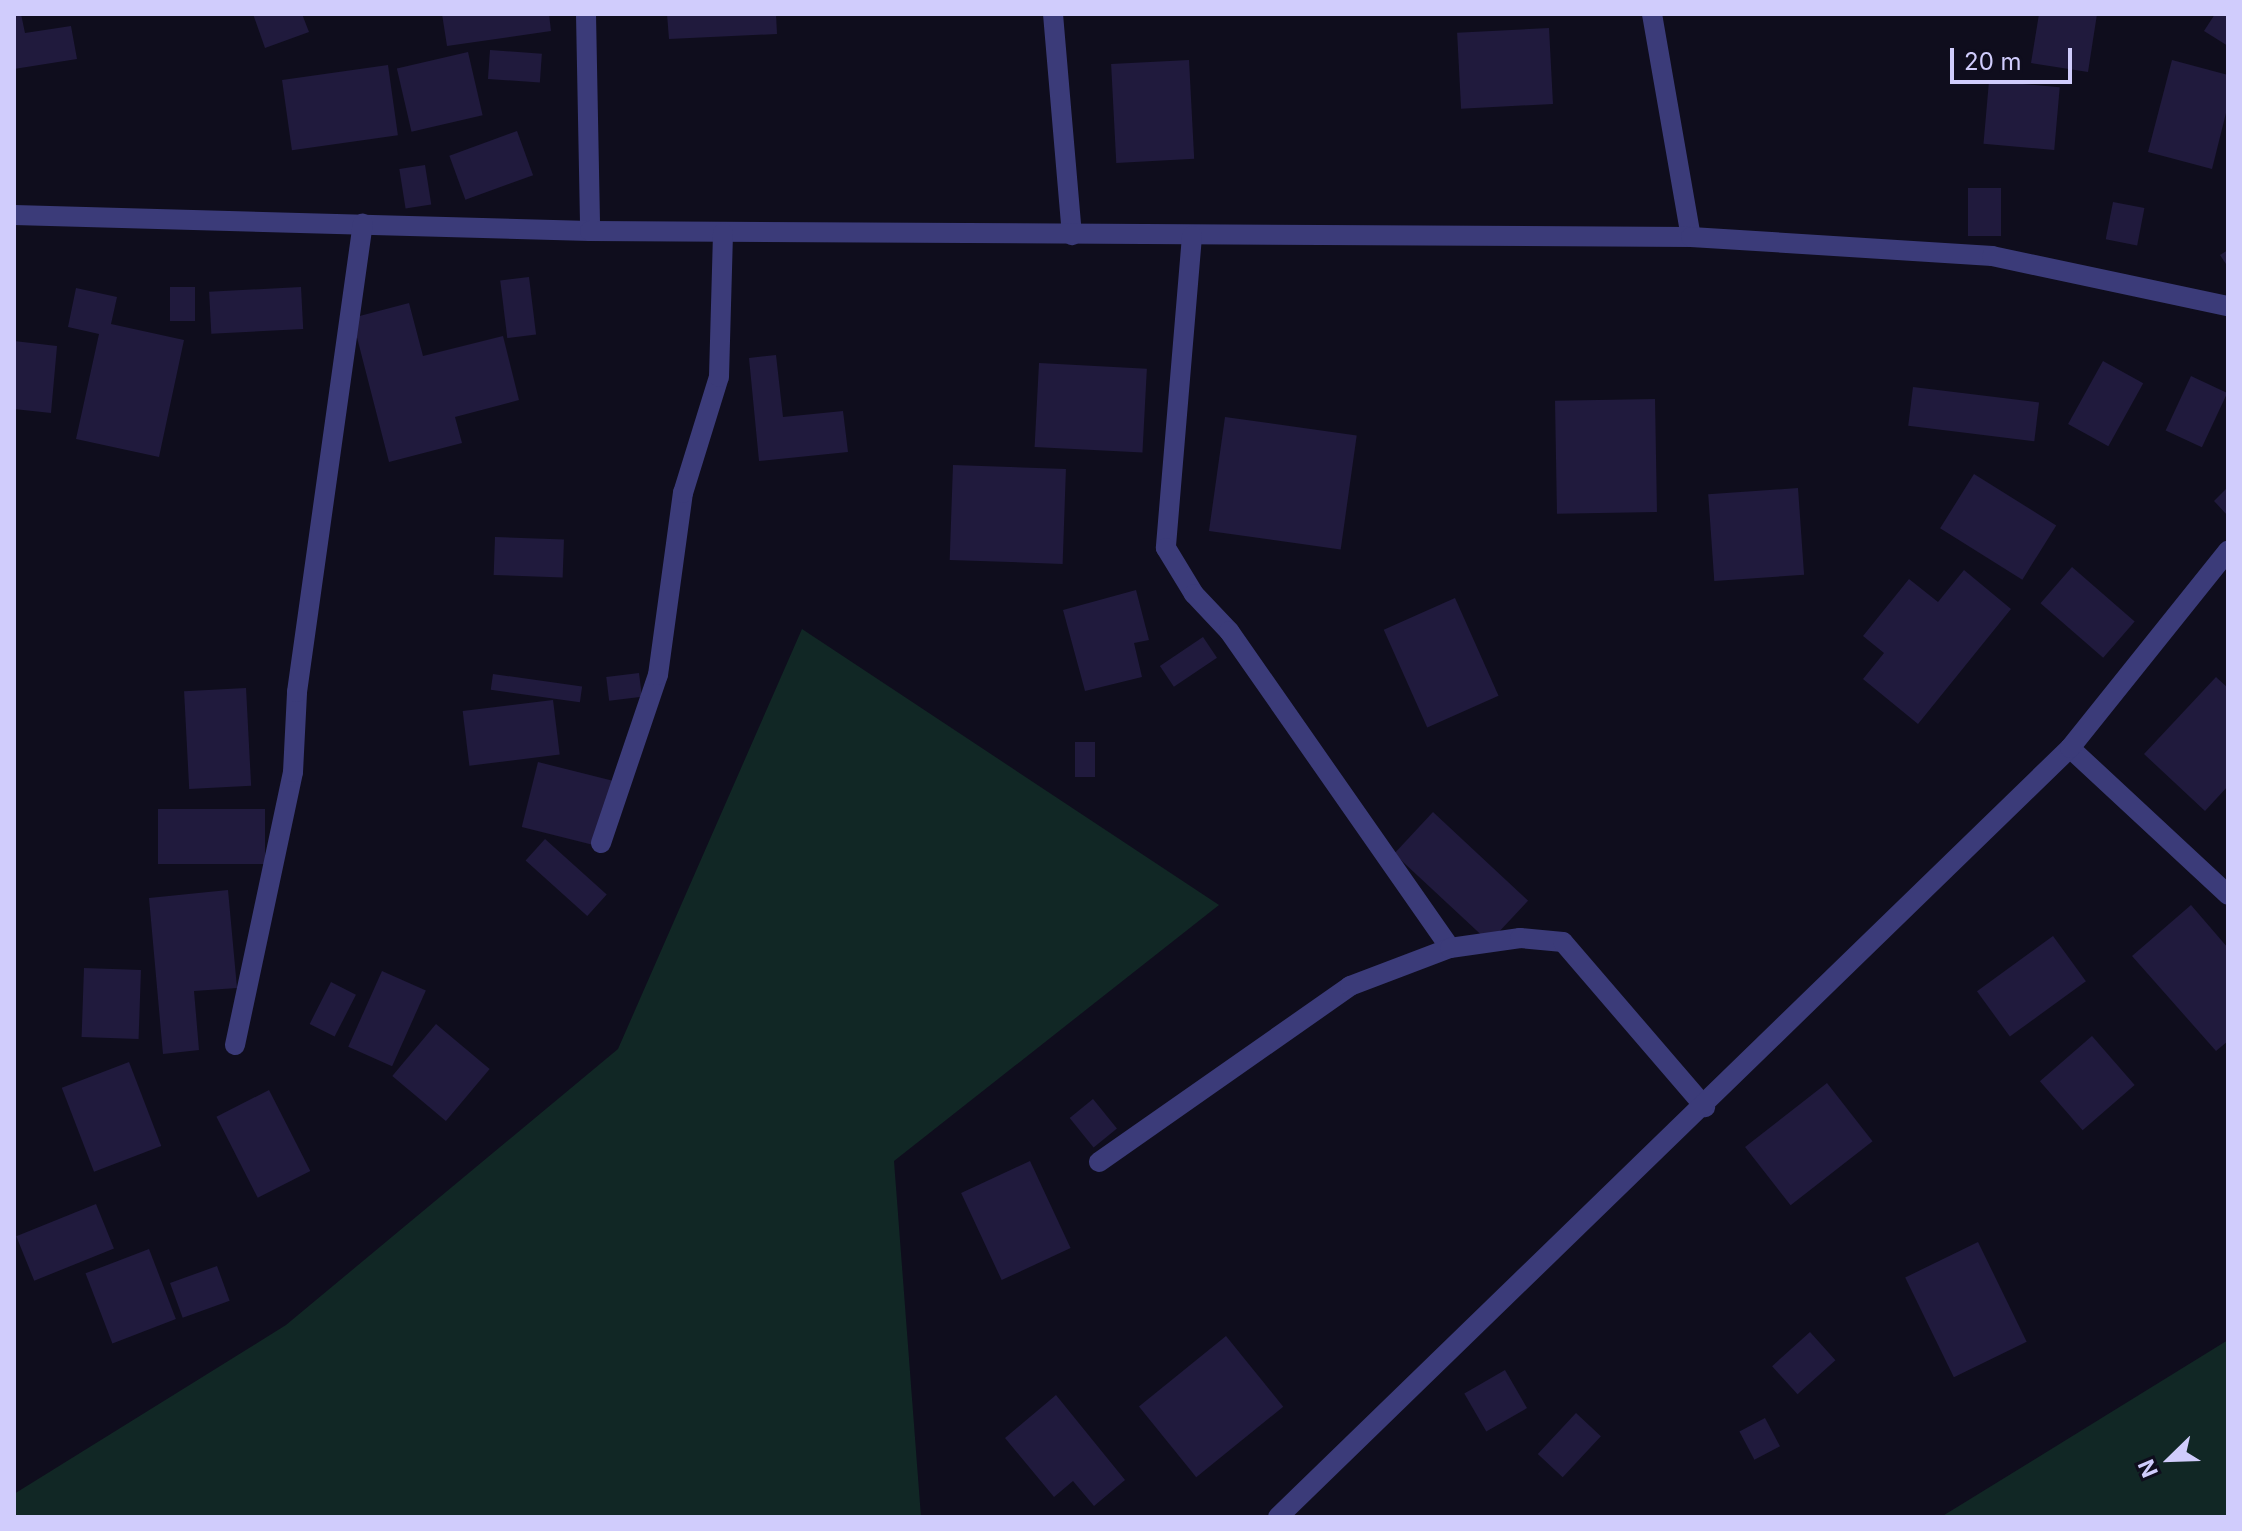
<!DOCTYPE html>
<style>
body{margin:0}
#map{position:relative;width:2242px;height:1531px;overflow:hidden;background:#0f0d1d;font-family:Inter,sans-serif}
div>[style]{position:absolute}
.green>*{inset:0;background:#112725}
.building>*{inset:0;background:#201a3d;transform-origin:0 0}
.minor>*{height:20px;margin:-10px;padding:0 10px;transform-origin:10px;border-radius:10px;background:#3b3b79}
span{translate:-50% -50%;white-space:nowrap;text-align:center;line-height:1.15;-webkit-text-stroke:7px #0f0d1d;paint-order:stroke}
.frame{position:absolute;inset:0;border:16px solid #d0ccfc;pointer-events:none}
.north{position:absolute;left:2130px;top:1419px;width:80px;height:80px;-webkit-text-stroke:6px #0f0d1d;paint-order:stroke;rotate:247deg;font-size:22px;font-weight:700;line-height:32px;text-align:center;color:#d0ccfc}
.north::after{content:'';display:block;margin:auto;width:28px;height:36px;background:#d0ccfc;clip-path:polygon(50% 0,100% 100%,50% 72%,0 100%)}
.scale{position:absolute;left:1950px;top:48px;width:122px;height:36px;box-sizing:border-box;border:4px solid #d0ccfc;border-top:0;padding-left:10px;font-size:24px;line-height:28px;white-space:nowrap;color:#d0ccfc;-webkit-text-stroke:6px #0f0d1d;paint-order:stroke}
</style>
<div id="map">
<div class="green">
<div style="clip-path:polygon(802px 629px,1219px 905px,894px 1161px,921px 1517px,14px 1517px,14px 1494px,286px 1325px,618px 1049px)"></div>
<div style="clip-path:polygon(2228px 1340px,2228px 1517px,1941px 1517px)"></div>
</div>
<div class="building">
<div style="clip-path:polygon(14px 14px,21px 14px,25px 33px,71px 26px,77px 59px,14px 69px)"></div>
<div style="clip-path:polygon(253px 14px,302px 14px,309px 32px,265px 48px)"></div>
<div style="clip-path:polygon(442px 14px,549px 14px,551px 31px,447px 46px)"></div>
<div style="clip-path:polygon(667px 14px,776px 14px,777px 34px,669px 39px)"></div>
<div style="clip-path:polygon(2039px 14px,2097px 14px,2088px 72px,2031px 63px)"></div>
<div style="clip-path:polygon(2215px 14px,2228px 14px,2228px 46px,2204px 31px)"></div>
<div style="left:1549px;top:28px;width:76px;height:92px;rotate:87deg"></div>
<div style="left:490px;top:50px;width:52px;height:29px;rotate:4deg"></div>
<div style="left:468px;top:52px;width:65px;height:73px;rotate:77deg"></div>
<div style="left:1189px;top:60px;width:99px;height:78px;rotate:87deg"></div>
<div style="clip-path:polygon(2172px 60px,2228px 75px,2228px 105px,2212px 169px,2148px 152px)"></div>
<div style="left:388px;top:65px;width:71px;height:107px;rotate:82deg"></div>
<div style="left:1989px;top:81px;width:71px;height:63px;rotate:5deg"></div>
<div style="left:517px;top:131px;width:47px;height:72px;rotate:70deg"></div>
<div style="left:425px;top:165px;width:40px;height:26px;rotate:81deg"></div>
<div style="left:1968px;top:188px;width:33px;height:48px"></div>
<div style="left:2113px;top:202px;width:32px;height:38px;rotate:11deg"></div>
<div style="clip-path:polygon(2228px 250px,2228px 267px,2220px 255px)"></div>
<div style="left:529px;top:277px;width:58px;height:29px;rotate:83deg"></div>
<div style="left:170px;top:287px;width:25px;height:34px"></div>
<div style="left:301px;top:287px;width:42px;height:92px;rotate:87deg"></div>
<div style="clip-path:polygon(76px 288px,117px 297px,111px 324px,184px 340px,159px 457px,76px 439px,99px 334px,68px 327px)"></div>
<div style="clip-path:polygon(409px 303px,423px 356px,503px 336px,519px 400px,455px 417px,462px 443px,389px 462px,352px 318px)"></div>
<div style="clip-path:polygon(14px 341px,57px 346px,51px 413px,14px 409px)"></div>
<div style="clip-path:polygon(776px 355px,783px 417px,843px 411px,848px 452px,759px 461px,749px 358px)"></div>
<div style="left:2103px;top:361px;width:46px;height:72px;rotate:29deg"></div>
<div style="left:1039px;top:363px;width:108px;height:84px;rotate:3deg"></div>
<div style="left:2191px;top:376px;width:40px;height:60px;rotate:25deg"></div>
<div style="left:1913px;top:387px;width:127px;height:39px;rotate:7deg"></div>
<div style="left:1655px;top:399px;width:113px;height:100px;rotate:89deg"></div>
<div style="left:1225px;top:417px;width:133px;height:115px;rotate:8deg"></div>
<div style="left:953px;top:465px;width:113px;height:95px;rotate:2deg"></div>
<div style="left:1974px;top:474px;width:97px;height:64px;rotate:32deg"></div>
<div style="clip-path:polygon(2228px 487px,2228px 516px,2214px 501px)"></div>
<div style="left:1798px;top:488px;width:87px;height:90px;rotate:86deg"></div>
<div style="left:495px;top:537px;width:69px;height:38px;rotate:2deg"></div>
<div style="left:2072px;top:567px;width:83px;height:48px;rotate:41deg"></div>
<div style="clip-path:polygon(1964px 570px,2011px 609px,1918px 724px,1863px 679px,1884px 653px,1863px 636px,1909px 579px,1938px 602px)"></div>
<div style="clip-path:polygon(1136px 590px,1149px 640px,1134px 643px,1142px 677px,1085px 691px,1063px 610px)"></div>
<div style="left:1455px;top:598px;width:107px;height:78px;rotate:66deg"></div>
<div style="left:1203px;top:637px;width:25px;height:52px;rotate:56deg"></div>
<div style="left:639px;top:673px;width:24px;height:33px;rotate:83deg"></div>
<div style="left:493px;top:674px;width:90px;height:16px;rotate:8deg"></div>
<div style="clip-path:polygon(2216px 677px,2228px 688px,2228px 786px,2205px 811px,2144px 754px)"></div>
<div style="left:246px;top:688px;width:98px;height:62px;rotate:87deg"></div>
<div style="left:553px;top:700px;width:55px;height:91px;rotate:83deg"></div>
<div style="left:1075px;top:742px;width:20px;height:35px"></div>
<div style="left:538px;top:762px;width:77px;height:67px;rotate:14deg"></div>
<div style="left:265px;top:809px;width:55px;height:107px;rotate:90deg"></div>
<div style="left:1433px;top:812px;width:130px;height:57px;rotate:43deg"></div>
<div style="left:545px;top:839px;width:83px;height:29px;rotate:42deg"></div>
<div style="clip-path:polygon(228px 890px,237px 988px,194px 991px,199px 1050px,163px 1054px,149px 898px)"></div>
<div style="clip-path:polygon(2191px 905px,2228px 948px,2228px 1041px,2216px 1051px,2132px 956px)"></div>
<div style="left:2053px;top:936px;width:56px;height:94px;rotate:54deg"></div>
<div style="left:84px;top:968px;width:57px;height:69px;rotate:2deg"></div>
<div style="left:382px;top:971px;width:48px;height:83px;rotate:24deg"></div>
<div style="left:331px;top:982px;width:28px;height:47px;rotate:27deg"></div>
<div style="left:436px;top:1024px;width:70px;height:68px;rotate:40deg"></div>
<div style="left:2092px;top:1036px;width:65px;height:69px;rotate:49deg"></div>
<div style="left:129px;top:1062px;width:90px;height:72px;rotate:69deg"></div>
<div style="left:1827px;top:1083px;width:74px;height:104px;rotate:52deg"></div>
<div style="left:269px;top:1090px;width:91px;height:59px;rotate:63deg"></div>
<div style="left:1093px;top:1099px;width:38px;height:30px;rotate:51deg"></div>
<div style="left:1030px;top:1161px;width:96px;height:76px;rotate:65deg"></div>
<div style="left:96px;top:1204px;width:48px;height:86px;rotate:68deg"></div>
<div style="left:1978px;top:1242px;width:111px;height:81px;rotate:64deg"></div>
<div style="left:149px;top:1249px;width:75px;height:68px;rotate:69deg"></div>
<div style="left:217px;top:1266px;width:37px;height:50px;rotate:70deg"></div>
<div style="left:1810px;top:1332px;width:38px;height:51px;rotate:48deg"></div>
<div style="left:1226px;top:1336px;width:91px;height:112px;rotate:51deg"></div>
<div style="left:1505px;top:1370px;width:44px;height:47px;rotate:60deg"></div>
<div style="clip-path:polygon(1056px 1395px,1125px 1480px,1094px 1506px,1073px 1481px,1054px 1497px,1005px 1438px)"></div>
<div style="left:1576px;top:1413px;width:34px;height:56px;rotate:43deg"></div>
<div style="left:1765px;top:1418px;width:32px;height:29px;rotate:62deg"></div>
</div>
<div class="minor">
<div style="left:586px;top:14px;width:217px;rotate:88.9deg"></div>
<div style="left:1053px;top:14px;width:222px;rotate:85.1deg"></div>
<div style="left:1652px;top:14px;width:226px;rotate:80.1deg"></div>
<div style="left:14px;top:215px;width:576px;rotate:1.59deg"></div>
<div style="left:590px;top:231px;width:1101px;rotate:0.31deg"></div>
<div style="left:1691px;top:237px;width:302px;rotate:3.6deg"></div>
<div style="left:1992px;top:256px;width:241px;rotate:12deg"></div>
<div style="left:1192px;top:236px;width:313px;rotate:94.8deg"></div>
<div style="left:1166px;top:548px;width:54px;rotate:58.7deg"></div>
<div style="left:1194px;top:594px;width:51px;rotate:46.6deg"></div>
<div style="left:1229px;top:631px;width:386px;rotate:55.1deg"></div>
<div style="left:2070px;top:748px;width:216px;rotate:42.9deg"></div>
<div style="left:601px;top:843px;width:177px;rotate:-71.3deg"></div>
<div style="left:658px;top:675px;width:184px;rotate:-82.2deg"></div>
<div style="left:683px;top:493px;width:121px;rotate:-72.8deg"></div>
<div style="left:719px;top:377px;width:144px;rotate:-88.4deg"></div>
<div style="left:235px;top:1045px;width:279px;rotate:-78deg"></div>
<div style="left:293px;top:772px;width:80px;rotate:-87.1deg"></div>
<div style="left:297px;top:692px;width:473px;rotate:-82deg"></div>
<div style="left:1099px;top:1162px;width:307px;rotate:-35deg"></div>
<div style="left:1350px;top:986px;width:107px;rotate:-20.8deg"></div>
<div style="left:1450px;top:948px;width:71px;rotate:-8.1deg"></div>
<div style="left:1520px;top:938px;width:43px;rotate:5.3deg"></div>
<div style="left:1563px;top:942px;width:218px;rotate:49.3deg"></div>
<div style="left:1278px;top:1517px;width:1104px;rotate:-44.16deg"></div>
<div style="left:2070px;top:748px;width:253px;rotate:-51.3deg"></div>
</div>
<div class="frame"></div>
<div class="north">N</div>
<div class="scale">20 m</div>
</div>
